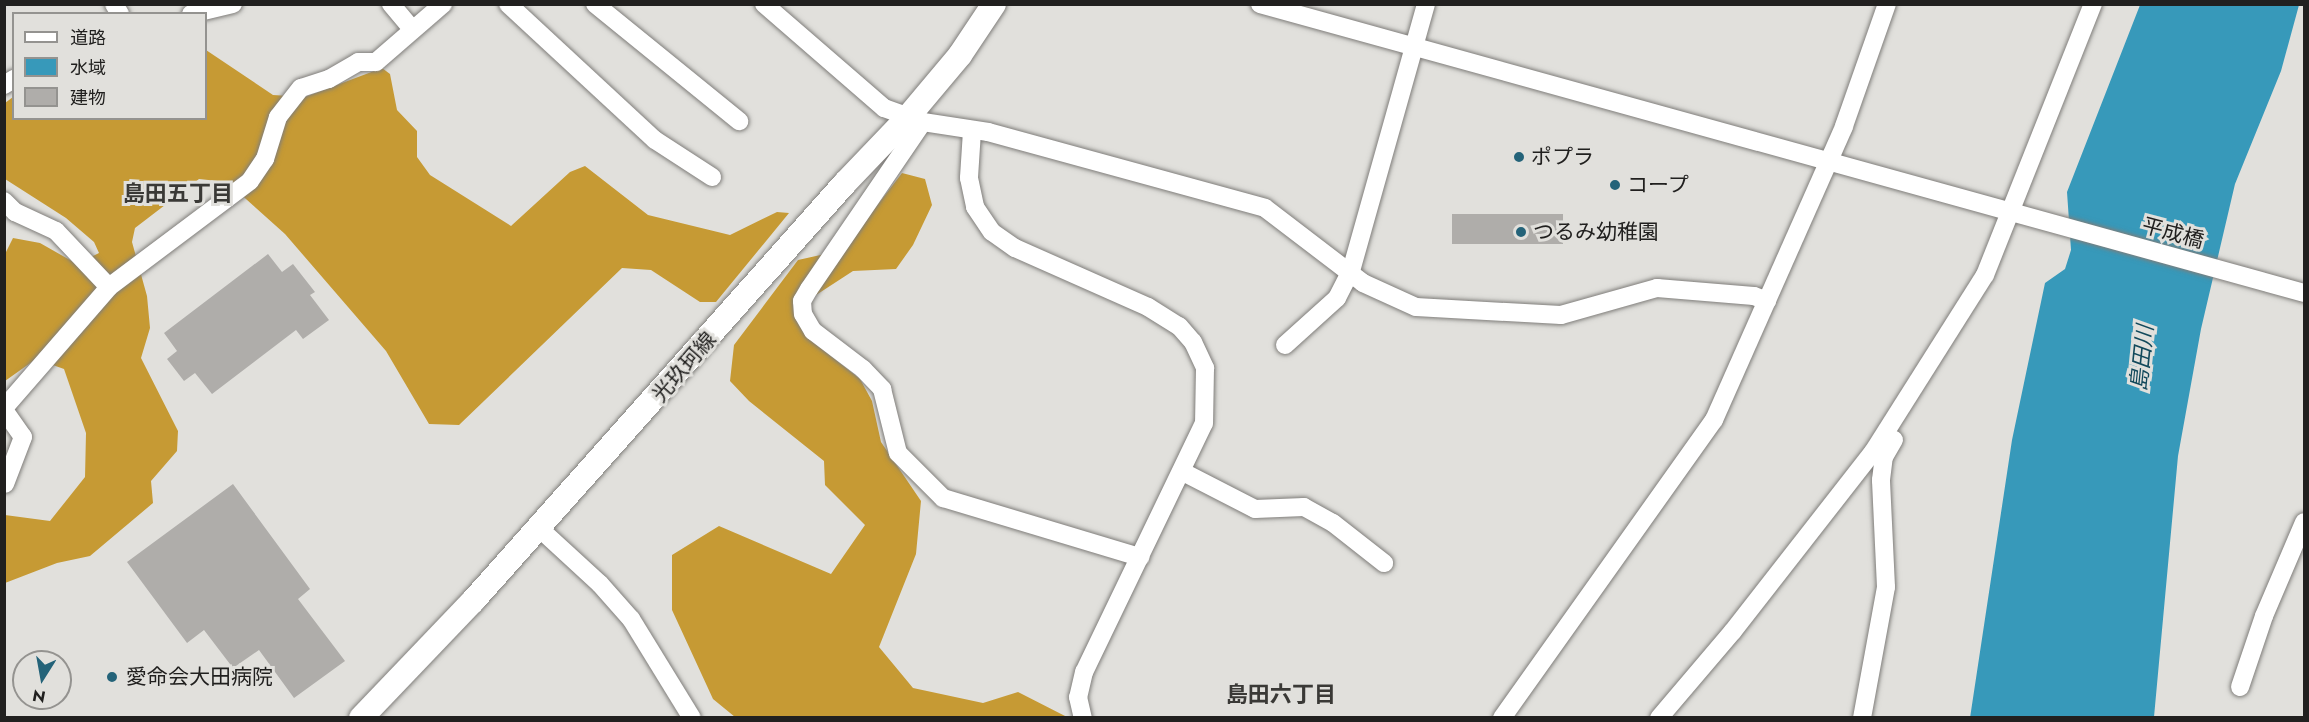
<!DOCTYPE html>
<meta charset="utf-8">
<style>
body{margin:0}
#map{position:relative;width:2309px;height:722px;overflow:hidden;background:#e1e0dc;font-family:Jost,"Noto Sans JP",sans-serif}
div>[style]{position:absolute}
.forest>*{inset:0;background:#c69a34}
.water>*{inset:0;background:#3799ba}
.building>*{inset:0;background:#afadaa;transform-origin:0 0}
.roads{filter:drop-shadow(0 0 2px #7f7d7a) drop-shadow(0 0 2px #7f7d7a)}
.minor>*{height:18px;margin:-9px;padding:0 9px;transform-origin:9px;border-radius:9px;background:#fff}
.major>*{height:24px;margin:-12px;padding:0 12px;transform-origin:12px;border-radius:12px;background:#fff}
.dots>*{width:16px;height:16px;translate:-50% -50%;box-sizing:border-box;border:3px solid #e1e0dc;border-radius:50%}
span{translate:-50% -50%;white-space:nowrap;text-align:center;line-height:1.15;-webkit-text-stroke:6px #e1e0dc;paint-order:stroke}
.poi-label{font-size:21px;color:#21201f}
.left{translate:0 -50%;text-align:left}
.street-label{font-size:21px;color:#21201f}
.neighbourhood-label{font-size:22px;color:#3a3936;font-weight:700}
.water-label{font-size:22px;color:#12495b;font-style:italic}
.frame{position:absolute;inset:0;border:6px solid #21201f;pointer-events:none}
.legend{position:absolute;left:12px;top:12px;width:195px;height:108px;box-sizing:border-box;background:#e1e0dc;border:2px solid #949390;margin:0;padding:8px 10px;list-style:none;font-size:18px;color:#21201f}
.legend li{display:flex;align-items:center;gap:12px;height:30px}
.legend b{width:30px;border:2px solid #949390}
.north{position:absolute;left:12px;top:650px;width:60px;height:60px;box-sizing:border-box;background:#e1e0dc;border:2px solid #949390;border-radius:50%;rotate:191deg;font-size:16px;font-weight:700;line-height:24px;text-align:center;color:#21201f}
.north::after{content:'';display:block;margin:auto;width:21px;height:27px;background:#246379;clip-path:polygon(50% 0,100% 100%,50% 72%,0 100%)}
</style>
<div id="map">
<div class="forest">
<div style="clip-path:polygon(206px 50px,273px 95px,305px 97px,382px 68px,390px 74px,397px 110px,417px 131px,417px 157px,430px 175px,511px 226px,570px 172px,585px 166px,648px 215px,730px 235px,777px 212px,789px 213px,716px 302px,700px 302px,651px 270px,622px 268px,459px 425px,429px 424px,386px 351px,285px 234px,227px 182px,199px 179px,135px 228px,132px 242px,147px 296px,150px 328px,141px 358px,178px 431px,177px 451px,151px 481px,153px 503px,90px 556px,57px 563px,5px 583px,5px 515px,50px 521px,85px 477px,86px 433px,64px 369px,36px 359px,5px 381px,5px 254px,13px 238px,40px 243px,77px 264px,99px 253px,94px 242px,66px 218px,5px 179px,5px 103px,13px 97px,14px 118px,206px 118px)"></div>
<div style="clip-path:polygon(902px 173px,925px 179px,932px 205px,913px 245px,896px 269px,853px 271px,813px 297px,798px 320px,813px 342px,860px 379px,872px 401px,881px 442px,921px 501px,916px 554px,879px 647px,913px 688px,983px 703px,1018px 692px,1067px 717px,735px 717px,713px 699px,672px 610px,672px 555px,719px 526px,831px 574px,865px 525px,825px 485px,824px 461px,749px 401px,730px 381px,734px 345px,798px 260px,843px 250px)"></div>
</div>
<div class="water">
<div style="clip-path:polygon(2140px 5px,2299px 5px,2281px 71px,2235px 184px,2201px 329px,2178px 456px,2154px 717px,1970px 718px,2012px 440px,2045px 283px,2065px 269px,2071px 250px,2067px 192px)"></div>
</div>
<div class="building">
<div style="left:1563px;top:214px;width:30px;height:111px;rotate:90deg"></div>
<div style="clip-path:polygon(268px 254px,282px 272px,293px 264px,315px 292px,310px 295px,329px 320px,303px 339px,296px 330px,212px 394px,195px 373px,184px 381px,167px 359px,177px 351px,164px 333px)"></div>
<div style="clip-path:polygon(233px 484px,310px 589px,298px 599px,345px 661px,294px 698px,259px 650px,233px 668px,204px 630px,187px 643px,127px 562px)"></div>
</div>
<div class="roads">
<div class="minor">
<div style="left:114px;top:4px;width:12px;rotate:59deg"></div>
<div style="left:391px;top:4px;width:33px;rotate:50deg"></div>
<div style="left:508px;top:4px;width:200px;rotate:42.8deg"></div>
<div style="left:655px;top:140px;width:68px;rotate:33deg"></div>
<div style="left:595px;top:4px;width:186px;rotate:39.1deg"></div>
<div style="left:764px;top:4px;width:159px;rotate:40.9deg"></div>
<div style="left:884px;top:108px;width:41px;rotate:19.7deg"></div>
<div style="left:923px;top:122px;width:66px;rotate:8.7deg"></div>
<div style="left:988px;top:132px;width:287px;rotate:15.3deg"></div>
<div style="left:1265px;top:208px;width:123px;rotate:37.4deg"></div>
<div style="left:1363px;top:283px;width:58px;rotate:24.4deg"></div>
<div style="left:1416px;top:307px;width:145px;rotate:3.2deg"></div>
<div style="left:1561px;top:315px;width:100px;rotate:-15.7deg"></div>
<div style="left:1657px;top:288px;width:97px;rotate:4.7deg"></div>
<div style="left:1754px;top:296px;width:14px;rotate:21deg"></div>
<div style="left:1260px;top:4px;width:1083px;rotate:15.47deg"></div>
<div style="left:191px;top:14px;width:43px;rotate:-13.4deg"></div>
<div style="left:4px;top:85px;width:12px;rotate:-31deg"></div>
<div style="left:923px;top:122px;width:202px;rotate:124.3deg"></div>
<div style="left:809px;top:289px;width:14px;rotate:120deg"></div>
<div style="left:802px;top:301px;width:13px;rotate:86deg"></div>
<div style="left:803px;top:314px;width:20px;rotate:60deg"></div>
<div style="left:813px;top:331px;width:63px;rotate:37.2deg"></div>
<div style="left:863px;top:369px;width:28px;rotate:46deg"></div>
<div style="left:882px;top:389px;width:66px;rotate:76deg"></div>
<div style="left:898px;top:453px;width:64px;rotate:45deg"></div>
<div style="left:943px;top:498px;width:206px;rotate:16.7deg"></div>
<div style="left:972px;top:131px;width:47px;rotate:93.7deg"></div>
<div style="left:969px;top:178px;width:30px;rotate:78deg"></div>
<div style="left:975px;top:207px;width:30px;rotate:56deg"></div>
<div style="left:992px;top:232px;width:28px;rotate:35deg"></div>
<div style="left:1015px;top:248px;width:145px;rotate:23.9deg"></div>
<div style="left:1148px;top:307px;width:36px;rotate:32deg"></div>
<div style="left:1179px;top:326px;width:21px;rotate:49deg"></div>
<div style="left:1193px;top:342px;width:29px;rotate:65deg"></div>
<div style="left:1205px;top:368px;width:55px;rotate:91deg"></div>
<div style="left:1204px;top:423px;width:276px;rotate:115.7deg"></div>
<div style="left:1084px;top:672px;width:26px;rotate:103deg"></div>
<div style="left:1078px;top:697px;width:22px;rotate:77deg"></div>
<div style="left:4px;top:201px;width:16px;rotate:45deg"></div>
<div style="left:15px;top:212px;width:45px;rotate:24.9deg"></div>
<div style="left:56px;top:231px;width:77px;rotate:46.6deg"></div>
<div style="left:1285px;top:345px;width:70px;rotate:-42.1deg"></div>
<div style="left:1337px;top:298px;width:30px;rotate:-63deg"></div>
<div style="left:1351px;top:271px;width:277px;rotate:-74.3deg"></div>
<div style="left:4px;top:408px;width:160px;rotate:-49deg"></div>
<div style="left:109px;top:287px;width:176px;rotate:-36.9deg"></div>
<div style="left:250px;top:181px;width:27px;rotate:-56deg"></div>
<div style="left:265px;top:159px;width:44px;rotate:-72.8deg"></div>
<div style="left:278px;top:117px;width:37px;rotate:-52deg"></div>
<div style="left:301px;top:88px;width:29px;rotate:-18deg"></div>
<div style="left:329px;top:79px;width:34px;rotate:-30deg"></div>
<div style="left:358px;top:62px;width:18px"></div>
<div style="left:376px;top:62px;width:89px;rotate:-40.9deg"></div>
<div style="left:4px;top:410px;width:33px;rotate:55deg"></div>
<div style="left:23px;top:437px;width:50px;rotate:111deg"></div>
<div style="left:1183px;top:472px;width:81px;rotate:27.2deg"></div>
<div style="left:1255px;top:509px;width:49px;rotate:-2.3deg"></div>
<div style="left:1304px;top:507px;width:33px;rotate:29deg"></div>
<div style="left:1333px;top:523px;width:65px;rotate:38.1deg"></div>
<div style="left:539px;top:528px;width:83px;rotate:42.6deg"></div>
<div style="left:600px;top:584px;width:47px;rotate:48.5deg"></div>
<div style="left:631px;top:619px;width:116px;rotate:58.4deg"></div>
<div style="left:2240px;top:687px;width:75px;rotate:-71.3deg"></div>
<div style="left:2264px;top:616px;width:102px;rotate:-66.9deg"></div>
<div style="left:1502px;top:718px;width:366px;rotate:-54.6deg"></div>
<div style="left:1714px;top:420px;width:321px;rotate:-66.1deg"></div>
<div style="left:1844px;top:126px;width:129px;rotate:-70.6deg"></div>
<div style="left:1659px;top:718px;width:114px;rotate:-49.6deg"></div>
<div style="left:1733px;top:631px;width:227px;rotate:-52deg"></div>
<div style="left:1873px;top:452px;width:209px;rotate:-57.7deg"></div>
<div style="left:1985px;top:275px;width:292px;rotate:-68.3deg"></div>
<div style="left:1862px;top:718px;width:133px;rotate:-79.6deg"></div>
<div style="left:1886px;top:587px;width:107px;rotate:-92.7deg"></div>
<div style="left:1881px;top:480px;width:23px;rotate:-83deg"></div>
<div style="left:1884px;top:457px;width:20px;rotate:-60deg"></div>
</div>
<div class="major">
<div style="left:361px;top:718px;width:162px;rotate:-46.3deg"></div>
<div style="left:473px;top:601px;width:560px;rotate:-48.33deg"></div>
<div style="left:845px;top:183px;width:91px;rotate:-46.3deg"></div>
<div style="left:908px;top:117px;width:81px;rotate:-50deg"></div>
<div style="left:960px;top:55px;width:61px;rotate:-56.3deg"></div>
</div>
</div>
<div class="dots">
<div style="left:1519px;top:157px;background:#246379"></div>
<div style="left:1615px;top:185px;background:#246379"></div>
<div style="left:1521px;top:232px;background:#246379"></div>
<div style="left:112px;top:677px;background:#246379"></div>
</div>
<div class="poi-label">
<span class="left" style="left:1531px;top:157px">ポプラ</span>
<span class="left" style="left:1627px;top:185px">コープ</span>
<span class="left" style="left:1533px;top:232px">つるみ幼稚園</span>
<span class="left" style="left:126px;top:677px">愛命会大田病院</span>
</div>
<div class="street-label">
<span style="left:2173px;top:233px;rotate:15deg">平成橋</span>
<span style="left:684px;top:367px;rotate:-49deg">光玖珂線</span>
</div>
<div class="neighbourhood-label">
<span style="left:178px;top:194px">島田五丁目</span>
<span style="left:1281px;top:695px">島田六丁目</span>
</div>
<div class="water-label">
<span style="left:2142px;top:358px;rotate:-84deg">島田川</span>
</div>
<div class="frame"></div>
<ul class="legend">
<li><b style="height:8px;background:#fff"></b>道路</li>
<li><b style="height:16px;background:#3799ba"></b>水域</li>
<li><b style="height:16px;background:#afadaa"></b>建物</li>
</ul>
<div class="north">N</div>
</div>
